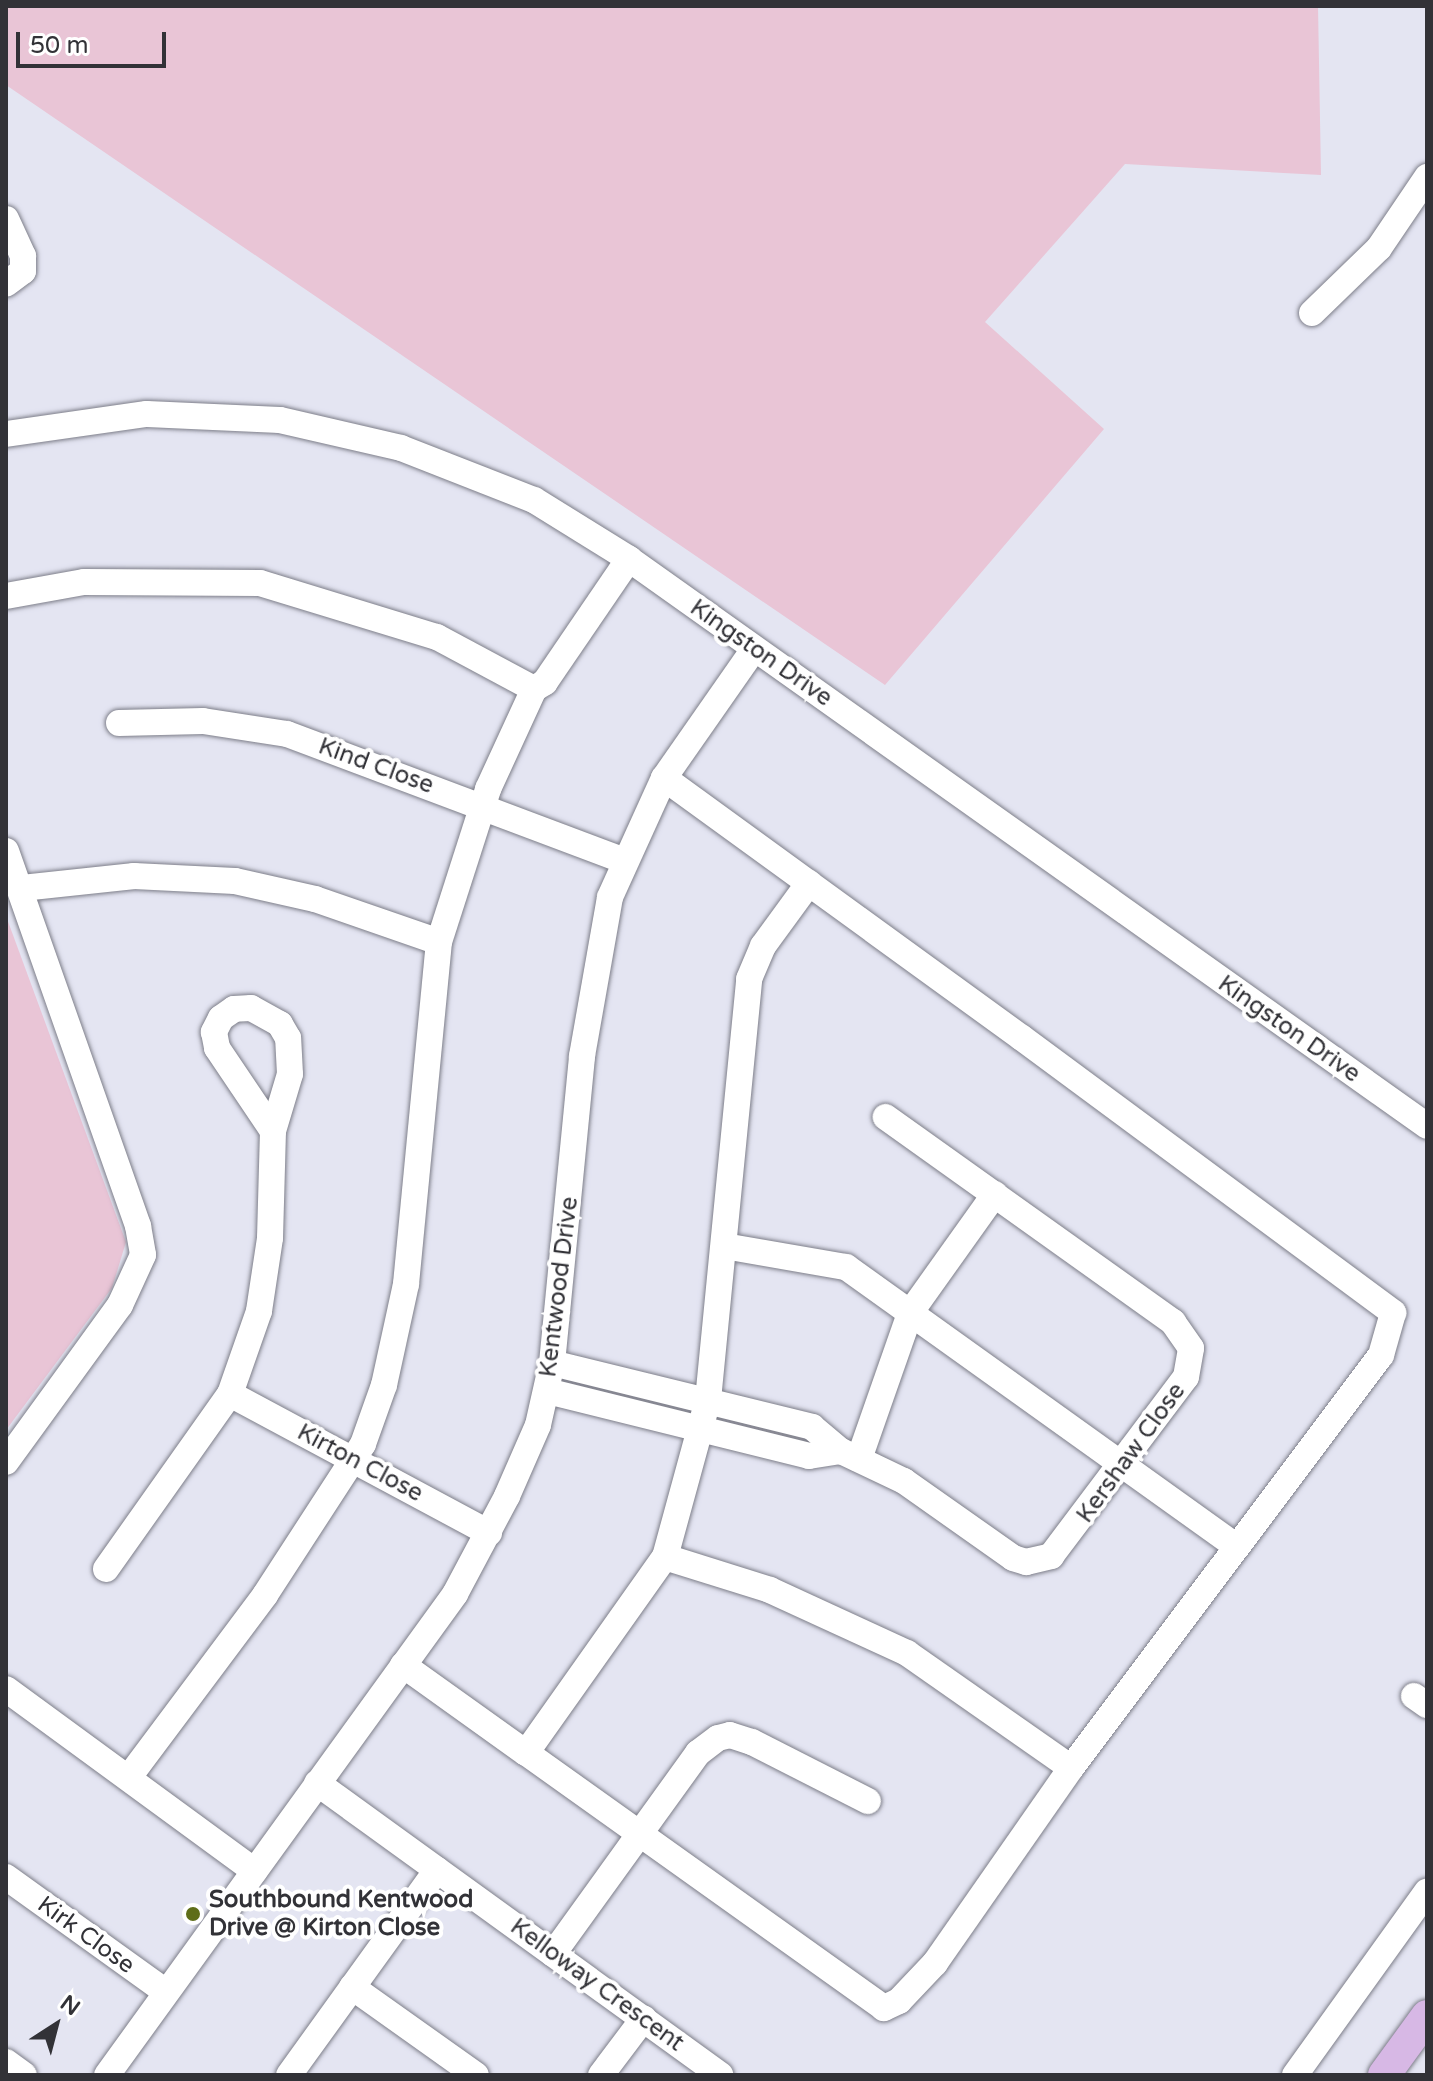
<!DOCTYPE html>
<style>
body{margin:0}
#map{position:relative;width:1433px;height:2081px;overflow:hidden;background:#e4e5f2;font-family:"Varela Round",sans-serif}
div>[style]{position:absolute}
.green>*{inset:0;background:#e9c5d6}
.roads{filter:drop-shadow(0 0 2px #7d7e89) drop-shadow(0 0 2px #7d7e89)}
.minor>*{height:26px;margin:-13px;padding:0 13px;transform-origin:13px;border-radius:13px;background:#fff}
.major>*{height:32px;margin:-16px;padding:0 16px;transform-origin:16px;border-radius:16px;background:#d7b8e5}
.dots>*{width:22px;height:22px;translate:-50% -50%;box-sizing:border-box;border:4px solid #fff;border-radius:50%}
span{translate:-50% -50%;white-space:nowrap;text-align:center;line-height:1.15;-webkit-text-stroke:8px #fff;paint-order:stroke}
.street-label{font-size:24px;color:#323237}
.poi-label{font-size:24px;color:#323237;font-weight:700}
.left{translate:0 -50%;text-align:left}
.frame{position:absolute;inset:0;border:8px solid #323237;pointer-events:none}
.north{position:absolute;left:16px;top:1985px;width:80px;height:80px;-webkit-text-stroke:6px #fff;paint-order:stroke;rotate:36deg;font-size:22px;font-weight:700;line-height:32px;text-align:center;color:#323237}
.north::after{content:'';display:block;margin:auto;width:28px;height:36px;background:#323237;clip-path:polygon(50% 0,100% 100%,50% 72%,0 100%)}
.scale{position:absolute;left:16px;top:32px;width:150px;height:36px;box-sizing:border-box;border:4px solid #323237;border-top:0;padding-left:10px;font-size:24px;line-height:28px;white-space:nowrap;color:#323237;-webkit-text-stroke:6px #fff;paint-order:stroke}
</style>
<div id="map">
<div class="green">
<div style="clip-path:polygon(6px 6px,1318px 6px,1321px 175px,1125px 164px,985px 322px,1104px 429px,885px 685px,6px 85px)"></div>
<div style="clip-path:polygon(6px 916px,126px 1242px,112px 1288px,6px 1430px)"></div>
</div>
<div class="roads">
<div class="minor">
<div style="left:6px;top:219px;width:41px;rotate:65.3deg"></div>
<div style="left:23px;top:256px;width:15px;rotate:90deg"></div>
<div style="left:23px;top:271px;width:21px;rotate:143deg"></div>
<div style="left:1312px;top:313px;width:93px;rotate:-44.1deg"></div>
<div style="left:1379px;top:248px;width:86px;rotate:-55.9deg"></div>
<div style="left:6px;top:434px;width:142px;rotate:-8.1deg"></div>
<div style="left:147px;top:414px;width:133px;rotate:2.6deg"></div>
<div style="left:280px;top:420px;width:124px;rotate:13deg"></div>
<div style="left:401px;top:448px;width:143px;rotate:21.4deg"></div>
<div style="left:534px;top:500px;width:112px;rotate:31.8deg"></div>
<div style="left:629px;top:559px;width:979px;rotate:35.39deg"></div>
<div style="left:6px;top:596px;width:79px;rotate:-10.2deg"></div>
<div style="left:84px;top:582px;width:176px;rotate:0.3deg"></div>
<div style="left:260px;top:583px;width:185px;rotate:17deg"></div>
<div style="left:437px;top:637px;width:110px;rotate:28.2deg"></div>
<div style="left:119px;top:723px;width:84px;rotate:-1.4deg"></div>
<div style="left:203px;top:721px;width:85px;rotate:8.8deg"></div>
<div style="left:287px;top:734px;width:359px;rotate:20.6deg"></div>
<div style="left:664px;top:778px;width:442px;rotate:36deg"></div>
<div style="left:1022px;top:1038px;width:462px;rotate:36.5deg"></div>
<div style="left:1393px;top:1313px;width:44px;rotate:105.9deg"></div>
<div style="left:1381px;top:1355px;width:516px;rotate:126.89deg"></div>
<div style="left:1071px;top:1768px;width:238px;rotate:124.9deg"></div>
<div style="left:935px;top:1963px;width:52px;rotate:133.5deg"></div>
<div style="left:899px;top:2001px;width:17px;rotate:155deg"></div>
<div style="left:884px;top:2008px;width:440px;rotate:-144.5deg"></div>
<div style="left:526px;top:1753px;width:240px;rotate:-54.7deg"></div>
<div style="left:665px;top:1557px;width:163px;rotate:-74.7deg"></div>
<div style="left:708px;top:1400px;width:423px;rotate:-84.4deg"></div>
<div style="left:749px;top:979px;width:36px;rotate:-67deg"></div>
<div style="left:763px;top:946px;width:78px;rotate:-53.9deg"></div>
<div style="left:6px;top:851px;width:398px;rotate:70.6deg"></div>
<div style="left:138px;top:1226px;width:29px;rotate:80deg"></div>
<div style="left:143px;top:1255px;width:55px;rotate:114.7deg"></div>
<div style="left:120px;top:1305px;width:194px;rotate:126deg"></div>
<div style="left:22px;top:888px;width:113px;rotate:-6.1deg"></div>
<div style="left:134px;top:876px;width:101px;rotate:2.8deg"></div>
<div style="left:235px;top:881px;width:82px;rotate:12.7deg"></div>
<div style="left:315px;top:899px;width:131px;rotate:19.1deg"></div>
<div style="left:724px;top:1246px;width:124px;rotate:9.8deg"></div>
<div style="left:846px;top:1267px;width:480px;rotate:35.6deg"></div>
<div style="left:552px;top:1363px;width:268px;rotate:13.8deg"></div>
<div style="left:812px;top:1427px;width:38px;rotate:40deg"></div>
<div style="left:841px;top:1451px;width:70px;rotate:25.5deg"></div>
<div style="left:904px;top:1481px;width:133px;rotate:35.2deg"></div>
<div style="left:1013px;top:1558px;width:14px;rotate:17deg"></div>
<div style="left:1026px;top:1562px;width:26px;rotate:-13deg"></div>
<div style="left:1051px;top:1556px;width:224px;rotate:-53deg"></div>
<div style="left:1186px;top:1377px;width:29px;rotate:-80deg"></div>
<div style="left:1191px;top:1348px;width:32px;rotate:-125deg"></div>
<div style="left:1173px;top:1322px;width:353px;rotate:-144.5deg"></div>
<div style="left:547px;top:1391px;width:270px;rotate:13.9deg"></div>
<div style="left:809px;top:1456px;width:32px;rotate:-9deg"></div>
<div style="left:230px;top:1394px;width:294px;rotate:28.2deg"></div>
<div style="left:859px;top:1459px;width:155px;rotate:-70.7deg"></div>
<div style="left:910px;top:1313px;width:146px;rotate:-54.5deg"></div>
<div style="left:665px;top:1557px;width:110px;rotate:17.4deg"></div>
<div style="left:770px;top:1590px;width:151px;rotate:24.7deg"></div>
<div style="left:907px;top:1653px;width:200px;rotate:35deg"></div>
<div style="left:106px;top:1569px;width:214px;rotate:-54.7deg"></div>
<div style="left:230px;top:1394px;width:88px;rotate:-70.7deg"></div>
<div style="left:259px;top:1311px;width:74px;rotate:-81.4deg"></div>
<div style="left:270px;top:1238px;width:107px;rotate:-88.4deg"></div>
<div style="left:273px;top:1131px;width:59px;rotate:-73.4deg"></div>
<div style="left:290px;top:1074px;width:36px;rotate:-93deg"></div>
<div style="left:288px;top:1038px;width:16px;rotate:-120deg"></div>
<div style="left:280px;top:1024px;width:33px;rotate:-151deg"></div>
<div style="left:251px;top:1008px;width:17px;rotate:177deg"></div>
<div style="left:234px;top:1009px;width:16px;rotate:145deg"></div>
<div style="left:221px;top:1018px;width:16px;rotate:117deg"></div>
<div style="left:214px;top:1032px;width:16px;rotate:79deg"></div>
<div style="left:217px;top:1048px;width:100px;rotate:56deg"></div>
<div style="left:403px;top:1665px;width:151px;rotate:35.6deg"></div>
<div style="left:6px;top:1689px;width:308px;rotate:36.2deg"></div>
<div style="left:1414px;top:1696px;width:16px;rotate:35deg"></div>
<div style="left:129px;top:1777px;width:227px;rotate:-53.2deg"></div>
<div style="left:265px;top:1595px;width:180px;rotate:-57deg"></div>
<div style="left:363px;top:1444px;width:63px;rotate:-70.4deg"></div>
<div style="left:384px;top:1385px;width:103px;rotate:-77.7deg"></div>
<div style="left:406px;top:1284px;width:344px;rotate:-84.5deg"></div>
<div style="left:439px;top:942px;width:161px;rotate:-72.2deg"></div>
<div style="left:488px;top:789px;width:110px;rotate:-65.3deg"></div>
<div style="left:534px;top:689px;width:13px;rotate:-32deg"></div>
<div style="left:545px;top:682px;width:149px;rotate:-55.7deg"></div>
<div style="left:317px;top:1783px;width:498px;rotate:35.9deg"></div>
<div style="left:6px;top:1877px;width:197px;rotate:35.7deg"></div>
<div style="left:553px;top:1954px;width:248px;rotate:-54.2deg"></div>
<div style="left:698px;top:1753px;width:25px;rotate:-37deg"></div>
<div style="left:718px;top:1738px;width:12px;rotate:-14deg"></div>
<div style="left:730px;top:1735px;width:23px;rotate:18deg"></div>
<div style="left:752px;top:1742px;width:130px;rotate:27deg"></div>
<div style="left:352px;top:1987px;width:152px;rotate:35.4deg"></div>
<div style="left:6px;top:2062px;width:22px;rotate:36deg"></div>
<div style="left:107px;top:2075px;width:594px;rotate:-54.11deg"></div>
<div style="left:455px;top:1594px;width:111px;rotate:-62deg"></div>
<div style="left:507px;top:1496px;width:77px;rotate:-66.4deg"></div>
<div style="left:538px;top:1425px;width:64px;rotate:-77.3deg"></div>
<div style="left:552px;top:1363px;width:308px;rotate:-84.4deg"></div>
<div style="left:582px;top:1056px;width:161px;rotate:-80deg"></div>
<div style="left:610px;top:897px;width:131px;rotate:-65.6deg"></div>
<div style="left:664px;top:778px;width:157px;rotate:-55.1deg"></div>
<div style="left:289px;top:2075px;width:253px;rotate:-54.2deg"></div>
<div style="left:601px;top:2075px;width:71px;rotate:-53deg"></div>
<div style="left:1295px;top:2075px;width:226px;rotate:-54.3deg"></div>
</div>
<div class="major">
<div style="left:1384px;top:2075px;width:73px;rotate:-53.9deg"></div>
</div>
</div>
<div class="dots">
<div style="left:193px;top:1914px;background:#5e6d19"></div>
</div>
<div class="street-label">
<span style="left:761px;top:653px;rotate:35deg">Kingston Drive</span>
<span style="left:376px;top:766px;rotate:20deg">Kind Close</span>
<span style="left:1289px;top:1029px;rotate:35deg">Kingston Drive</span>
<span style="left:559px;top:1287px;rotate:-83deg">Kentwood Drive</span>
<span style="left:1131px;top:1453px;rotate:-54deg">Kershaw Close</span>
<span style="left:360px;top:1463px;rotate:28deg">Kirton Close</span>
<span style="left:86px;top:1935px;rotate:36deg">Kirk Close</span>
<span style="left:597px;top:1985px;rotate:36deg">Kelloway Crescent</span>
</div>
<div class="poi-label">
<span class="left" style="left:209px;top:1914px">Southbound Kentwood<br>Drive @ Kirton Close</span>
</div>
<div class="frame"></div>
<div class="north">N</div>
<div class="scale">50 m</div>
</div>
